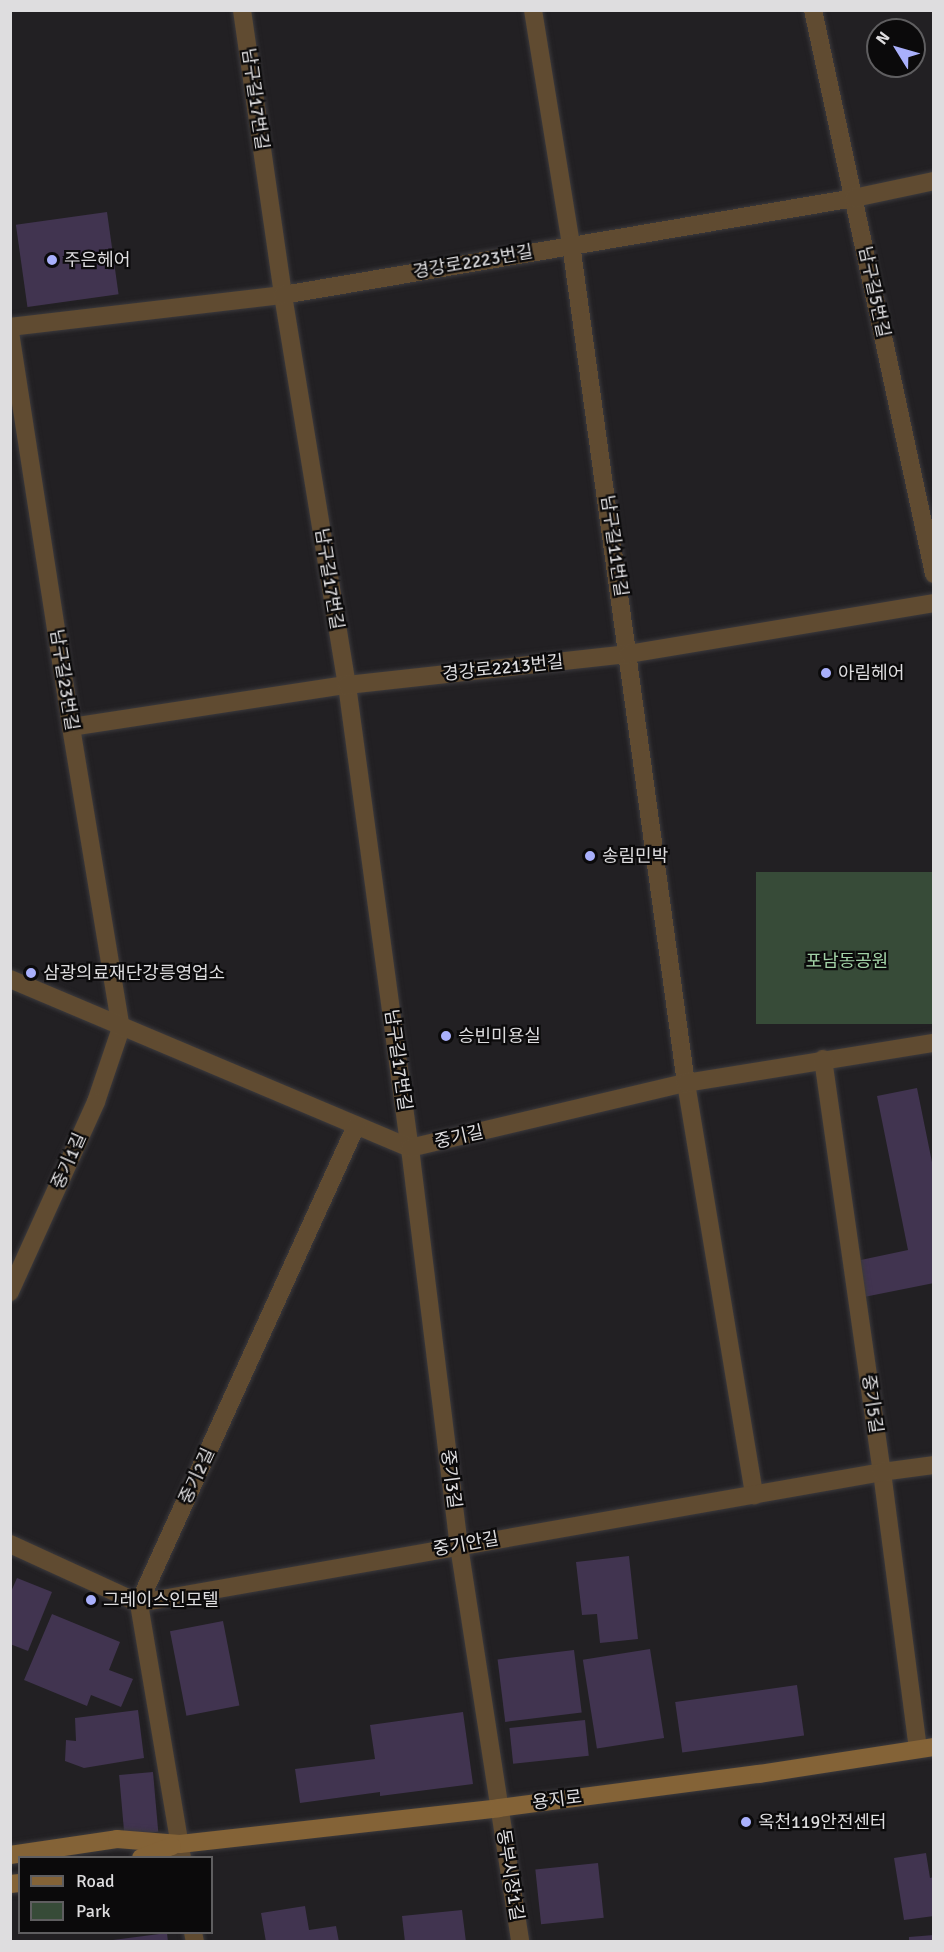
<!DOCTYPE html>
<meta charset="utf-8">
<style>
body{margin:0}
#map{position:relative;width:944px;height:1952px;overflow:hidden;background:#222023;font-family:Signika,"Noto Sans KR",sans-serif}
div>[style]{position:absolute}
.green>*{inset:0;background:#374b38;transform-origin:0 0}
.building>*{inset:0;background:#413450;transform-origin:0 0}
.roads{filter:drop-shadow(0 0 2px #3c3a3d) drop-shadow(0 0 2px #3c3a3d)}
.street>*{height:18px;margin:-9px;padding:0 9px;transform-origin:9px;border-radius:9px;background:#604b31}
.secondary>*{height:18px;margin:-9px;padding:0 9px;transform-origin:9px;border-radius:9px;background:#846337}
.dots>*{width:16px;height:16px;translate:-50% -50%;box-sizing:border-box;border:3px solid #0b0a0b;border-radius:50%}
span{translate:-50% -50%;white-space:nowrap;text-align:center;line-height:1.15;-webkit-text-stroke:4.5px #0b0a0b;paint-order:stroke}
.street-label{font-size:18px;color:#dedddf}
.poi-label{font-size:18px;color:#dedddf}
.left{translate:0 -50%;text-align:left}
.park-label{font-size:18px;color:#a2d2a6}
.frame{position:absolute;inset:0;border:12px solid #dedddf;pointer-events:none}
.legend{position:absolute;left:18px;top:1856px;width:195px;height:78px;box-sizing:border-box;background:#0b0a0b;border:2px solid #5f5e60;margin:0;padding:8px 10px;list-style:none;font-size:18px;color:#dedddf}
.legend li{display:flex;align-items:center;gap:12px;height:30px}
.legend b{width:30px;border:2px solid #5f5e60}
.north{position:absolute;left:866px;top:18px;width:60px;height:60px;box-sizing:border-box;background:#0b0a0b;border:2px solid #5f5e60;border-radius:50%;rotate:307deg;font-size:16px;font-weight:700;line-height:24px;text-align:center;color:#dedddf}
.north::after{content:'';display:block;margin:auto;width:21px;height:27px;background:#a9b0fc;clip-path:polygon(50% 0,100% 100%,50% 72%,0 100%)}
</style>
<div id="map">
<div class="green">
<div style="left:933px;top:872px;width:152px;height:177px;rotate:90deg"></div>
</div>
<div class="building">
<div style="left:107px;top:212px;width:83px;height:92px;rotate:82deg"></div>
<div style="clip-path:polygon(917px 1088px,934px 1172px,934px 1283px,864px 1297px,856px 1261px,908px 1250px,877px 1096px)"></div>
<div style="clip-path:polygon(629px 1556px,638px 1639px,600px 1643px,597px 1614px,582px 1615px,576px 1562px)"></div>
<div style="clip-path:polygon(17px 1578px,52px 1592px,28px 1651px,10px 1644px,10px 1594px)"></div>
<div style="clip-path:polygon(52px 1614px,120px 1642px,109px 1670px,133px 1679px,121px 1707px,91px 1695px,87px 1706px,24px 1680px)"></div>
<div style="left:223px;top:1621px;width:86px;height:54px;rotate:79deg"></div>
<div style="left:650px;top:1649px;width:90px;height:68px;rotate:81deg"></div>
<div style="left:574px;top:1650px;width:63px;height:77px;rotate:83deg"></div>
<div style="left:797px;top:1685px;width:51px;height:123px;rotate:82deg"></div>
<div style="clip-path:polygon(138px 1710px,144px 1758px,84px 1768px,65px 1761px,66px 1740px,76px 1741px,75px 1718px)"></div>
<div style="clip-path:polygon(463px 1712px,473px 1784px,380px 1796px,380px 1792px,300px 1803px,295px 1769px,375px 1759px,370px 1725px)"></div>
<div style="left:585px;top:1720px;width:36px;height:76px;rotate:84deg"></div>
<div style="left:153px;top:1772px;width:60px;height:34px;rotate:85deg"></div>
<div style="clip-path:polygon(926px 1853px,930px 1878px,934px 1877px,934px 1916px,904px 1920px,894px 1858px)"></div>
<div style="left:598px;top:1863px;width:55px;height:63px;rotate:84deg"></div>
<div style="clip-path:polygon(305px 1906px,309px 1930px,336px 1926px,339px 1942px,266px 1942px,261px 1913px)"></div>
<div style="clip-path:polygon(462px 1910px,466px 1942px,405px 1942px,402px 1916px)"></div>
<div style="clip-path:polygon(167px 1933px,168px 1942px,113px 1942px,113px 1940px)"></div>
<div style="clip-path:polygon(934px 1935px,934px 1942px,909px 1942px,909px 1937px)"></div>
</div>
<div class="roads">
<div class="street">
<div style="left:242px;top:10px;width:288px;rotate:81.8deg"></div>
<div style="left:283px;top:295px;width:395px;rotate:80.7deg"></div>
<div style="left:347px;top:685px;width:467px;rotate:82.3deg"></div>
<div style="left:410px;top:1148px;width:401px;rotate:83deg"></div>
<div style="left:459px;top:1546px;width:401px;rotate:81.2deg"></div>
<div style="left:533px;top:10px;width:237px;rotate:80.8deg"></div>
<div style="left:571px;top:244px;width:847px;rotate:82.2deg"></div>
<div style="left:686px;top:1083px;width:418px;rotate:80.6deg"></div>
<div style="left:813px;top:10px;width:577px;rotate:77.89deg"></div>
<div style="left:10px;top:327px;width:275px;rotate:-6.7deg"></div>
<div style="left:283px;top:295px;width:579px;rotate:-9.64deg"></div>
<div style="left:854px;top:198px;width:82px;rotate:-12deg"></div>
<div style="left:10px;top:332px;width:400px;rotate:81.2deg"></div>
<div style="left:71px;top:727px;width:305px;rotate:80.6deg"></div>
<div style="left:121px;top:1028px;width:78px;rotate:108.7deg"></div>
<div style="left:96px;top:1102px;width:209px;rotate:114.4deg"></div>
<div style="left:71px;top:727px;width:279px;rotate:-8.7deg"></div>
<div style="left:347px;top:685px;width:284px;rotate:-6.3deg"></div>
<div style="left:629px;top:654px;width:309px;rotate:-9.5deg"></div>
<div style="left:10px;top:979px;width:434px;rotate:22.9deg"></div>
<div style="left:410px;top:1148px;width:284px;rotate:-13.3deg"></div>
<div style="left:686px;top:1083px;width:251px;rotate:-9.2deg"></div>
<div style="left:823px;top:1059px;width:417px;rotate:81.9deg"></div>
<div style="left:882px;top:1472px;width:279px;rotate:82.6deg"></div>
<div style="left:10px;top:1544px;width:142px;rotate:24.6deg"></div>
<div style="left:139px;top:1603px;width:754px;rotate:-10deg"></div>
<div style="left:882px;top:1472px;width:52px;rotate:-7.7deg"></div>
<div style="left:182px;top:1858px;width:259px;rotate:-99.6deg"></div>
<div style="left:139px;top:1603px;width:524px;rotate:-65.54deg"></div>
<div style="left:193px;top:1932px;width:10px;rotate:79deg"></div>
</div>
<div class="secondary">
<div style="left:10px;top:1855px;width:108px;rotate:-8.5deg"></div>
<div style="left:117px;top:1839px;width:63px;rotate:4.5deg"></div>
<div style="left:180px;top:1844px;width:321px;rotate:-6.4deg"></div>
<div style="left:499px;top:1808px;width:262px;rotate:-7.5deg"></div>
<div style="left:759px;top:1774px;width:177px;rotate:-8.8deg"></div>
<div style="left:141px;top:1858px;width:33px;rotate:-21deg"></div>
<div style="left:10px;top:1884px;width:10px;rotate:-6deg"></div>
</div>
</div>
<div class="dots">
<div style="left:52px;top:260px;background:#a9b0fc"></div>
<div style="left:826px;top:673px;background:#a9b0fc"></div>
<div style="left:590px;top:856px;background:#a9b0fc"></div>
<div style="left:31px;top:973px;background:#a9b0fc"></div>
<div style="left:446px;top:1036px;background:#a9b0fc"></div>
<div style="left:91px;top:1600px;background:#a9b0fc"></div>
<div style="left:746px;top:1822px;background:#a9b0fc"></div>
</div>
<div class="street-label">
<span style="left:255px;top:99px;rotate:82deg">남구길17번길</span>
<span style="left:473px;top:262px;rotate:-10deg">경강로2223번길</span>
<span style="left:874px;top:292px;rotate:78deg">남구길5번길</span>
<span style="left:614px;top:546px;rotate:82deg">남구길11번길</span>
<span style="left:329px;top:579px;rotate:81deg">남구길17번길</span>
<span style="left:503px;top:668px;rotate:-6deg">경강로2213번길</span>
<span style="left:64px;top:680px;rotate:81deg">남구길23번길</span>
<span style="left:398px;top:1060px;rotate:82deg">남구길17번길</span>
<span style="left:459px;top:1137px;rotate:-13deg">중기길</span>
<span style="left:69px;top:1161px;rotate:-66deg">중기1길</span>
<span style="left:872px;top:1404px;rotate:82deg">중기5길</span>
<span style="left:197px;top:1476px;rotate:-65deg">중기2길</span>
<span style="left:451px;top:1479px;rotate:83deg">중기3길</span>
<span style="left:466px;top:1544px;rotate:-10deg">중기안길</span>
<span style="left:557px;top:1800px;rotate:-7deg">용지로</span>
<span style="left:510px;top:1875px;rotate:81deg">동부시장1길</span>
</div>
<div class="poi-label">
<span class="left" style="left:64px;top:260px">주은헤어</span>
<span class="left" style="left:838px;top:673px">아림헤어</span>
<span class="left" style="left:602px;top:856px">송림민박</span>
<span class="left" style="left:43px;top:973px">삼광의료재단강릉영업소</span>
<span class="left" style="left:458px;top:1036px">승빈미용실</span>
<span class="left" style="left:103px;top:1600px">그레이스인모텔</span>
<span class="left" style="left:758px;top:1822px">옥천119안전센터</span>
</div>
<div class="park-label">
<span style="left:847px;top:961px">포남동공원</span>
</div>
<div class="frame"></div>
<ul class="legend">
<li><b style="height:8px;background:#846337"></b>Road</li>
<li><b style="height:16px;background:#374b38"></b>Park</li>
</ul>
<div class="north">N</div>
</div>
